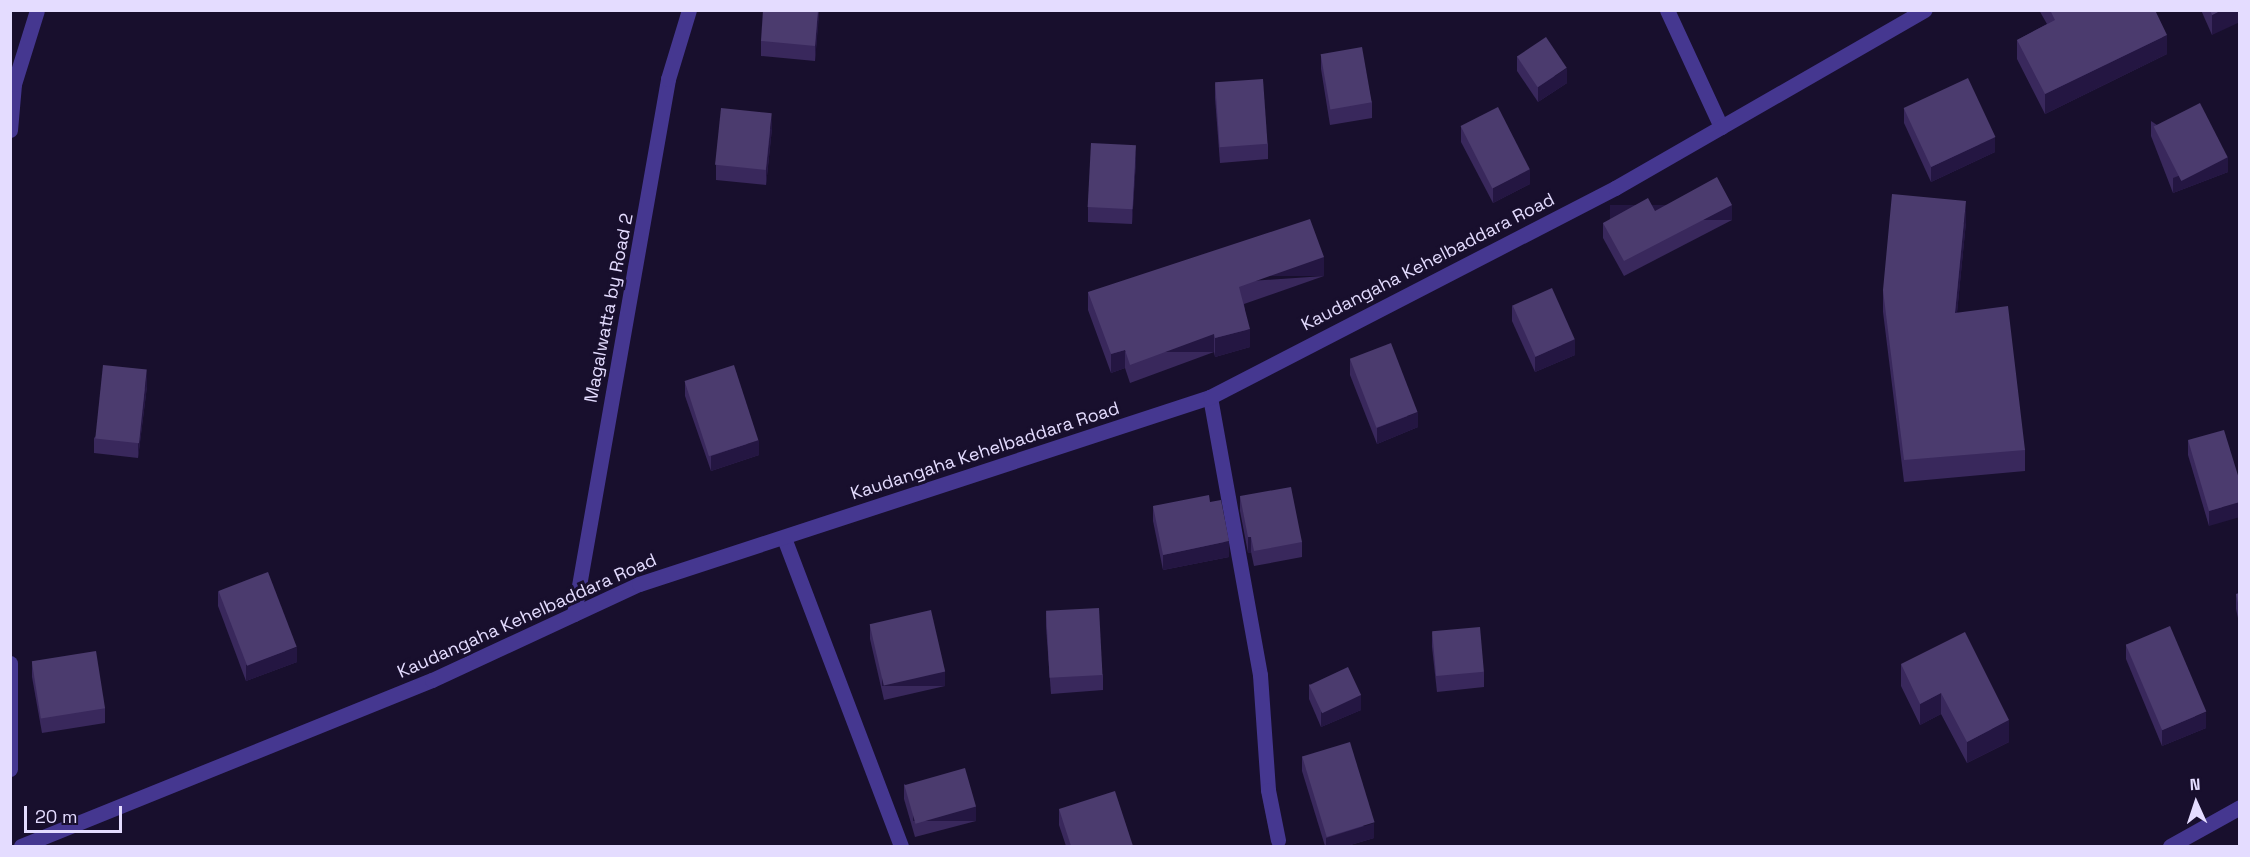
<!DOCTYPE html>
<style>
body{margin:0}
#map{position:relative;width:2250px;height:857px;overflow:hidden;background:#180f2d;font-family:"Space Grotesk",sans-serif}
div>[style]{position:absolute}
.minor>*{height:15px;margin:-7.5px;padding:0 7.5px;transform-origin:7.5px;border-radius:7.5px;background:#453790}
.wall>*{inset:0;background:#39285c}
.shaded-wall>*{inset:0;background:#241642;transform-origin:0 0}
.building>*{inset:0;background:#4b3b6e;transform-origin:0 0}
span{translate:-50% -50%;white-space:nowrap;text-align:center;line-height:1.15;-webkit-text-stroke:6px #180f2d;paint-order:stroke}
.street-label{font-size:18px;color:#e4dcff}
.frame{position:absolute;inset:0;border:12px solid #e4dcff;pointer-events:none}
.north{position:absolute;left:2166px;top:773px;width:60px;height:60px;-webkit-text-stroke:4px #180f2d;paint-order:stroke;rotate:357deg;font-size:16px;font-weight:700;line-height:24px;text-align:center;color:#e4dcff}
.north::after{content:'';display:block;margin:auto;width:21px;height:27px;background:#e4dcff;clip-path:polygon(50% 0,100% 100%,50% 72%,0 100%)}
.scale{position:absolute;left:24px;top:806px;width:98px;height:27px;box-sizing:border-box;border:3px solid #e4dcff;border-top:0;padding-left:8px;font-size:18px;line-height:21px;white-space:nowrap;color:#e4dcff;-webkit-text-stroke:4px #180f2d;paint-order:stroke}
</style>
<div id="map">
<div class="minor">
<div style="left:1667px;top:10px;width:129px;rotate:65.2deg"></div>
<div style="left:10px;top:130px;width:46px;rotate:-85deg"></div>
<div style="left:14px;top:84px;width:77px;rotate:-72.7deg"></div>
<div style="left:1210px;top:397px;width:282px;rotate:79.8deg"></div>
<div style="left:1260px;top:675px;width:115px;rotate:86deg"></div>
<div style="left:1268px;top:790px;width:51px;rotate:78.7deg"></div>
<div style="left:784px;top:538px;width:329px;rotate:69.2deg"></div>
<div style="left:574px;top:614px;width:543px;rotate:-80.03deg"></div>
<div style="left:668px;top:79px;width:72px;rotate:-73.1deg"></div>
<div style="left:10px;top:663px;width:106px;rotate:90deg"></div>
<div style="left:21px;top:846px;width:443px;rotate:-22deg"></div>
<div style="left:432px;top:680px;width:228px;rotate:-24.9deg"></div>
<div style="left:639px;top:584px;width:601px;rotate:-18.13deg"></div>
<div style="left:1210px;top:397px;width:456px;rotate:-27.3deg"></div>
<div style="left:1615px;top:188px;width:357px;rotate:-29.9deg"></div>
<div style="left:2170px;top:846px;width:80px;rotate:-29.1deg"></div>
</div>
<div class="wall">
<div style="clip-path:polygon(819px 10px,815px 61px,761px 56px,761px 41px)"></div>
<div style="clip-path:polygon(2039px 10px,2155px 10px,2167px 54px,2045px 114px,2017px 59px,2017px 40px,2047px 24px)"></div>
<div style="clip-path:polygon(2201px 10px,2240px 10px,2212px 35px)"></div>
<div style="clip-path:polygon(1321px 54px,1372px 102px,1372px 118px,1330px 125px,1321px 69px)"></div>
<div style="clip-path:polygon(1517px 56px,1567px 83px,1538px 102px,1517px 71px)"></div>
<div style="clip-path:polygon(1215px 83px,1268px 144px,1268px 159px,1220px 163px,1215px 98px)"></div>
<div style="clip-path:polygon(1904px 108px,1995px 152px,1931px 182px,1904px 123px)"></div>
<div style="clip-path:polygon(2151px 121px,2228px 172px,2173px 193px,2151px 136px)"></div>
<div style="clip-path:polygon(1461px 126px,1530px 184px,1493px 203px,1461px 142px)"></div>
<div style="clip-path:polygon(772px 128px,766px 185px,716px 180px,716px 165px)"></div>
<div style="clip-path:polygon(1136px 160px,1132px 224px,1088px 222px,1088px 207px)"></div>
<div style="clip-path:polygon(1655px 211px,1732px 220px,1624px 276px,1603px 238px,1603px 223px)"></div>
<div style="clip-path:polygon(1966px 222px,1957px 312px,2025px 450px,2025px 471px,1904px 482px,1883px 312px,1883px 290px)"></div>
<div style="clip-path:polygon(1324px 276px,1244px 304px,1250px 347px,1215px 357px,1214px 352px,1130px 383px,1125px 368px,1111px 373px,1088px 310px,1088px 292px)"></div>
<div style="clip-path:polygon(1512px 305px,1575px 355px,1535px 372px,1512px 321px)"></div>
<div style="clip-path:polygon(1350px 359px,1418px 427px,1377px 444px,1350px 375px)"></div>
<div style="clip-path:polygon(685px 381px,759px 455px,711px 471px,685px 396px)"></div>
<div style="clip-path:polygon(147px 386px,138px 458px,94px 453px,94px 438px)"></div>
<div style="clip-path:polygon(2188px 440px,2240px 482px,2209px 526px,2188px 455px)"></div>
<div style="clip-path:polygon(1240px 496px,1302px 542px,1302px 557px,1254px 566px,1251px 552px,1248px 553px,1240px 511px)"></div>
<div style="clip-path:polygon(1210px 502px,1229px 557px,1163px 570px,1153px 521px,1153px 506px)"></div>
<div style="clip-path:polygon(218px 591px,297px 662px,246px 681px,218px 606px)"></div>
<div style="clip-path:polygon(2240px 593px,2240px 627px,2236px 609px,2236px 594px)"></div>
<div style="clip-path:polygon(1046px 612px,1103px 675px,1103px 690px,1051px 694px,1046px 627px)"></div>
<div style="clip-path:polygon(870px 624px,945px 686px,884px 700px,870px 639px)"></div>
<div style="clip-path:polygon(1432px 632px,1484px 672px,1484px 687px,1437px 692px,1432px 647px)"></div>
<div style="clip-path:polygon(2126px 644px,2206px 728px,2162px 746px,2126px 659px)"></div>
<div style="clip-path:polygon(32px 662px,105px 708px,105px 723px,42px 733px,32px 677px)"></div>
<div style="clip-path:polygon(1901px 664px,2009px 742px,1967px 763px,1941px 714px,1920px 725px,1901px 686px)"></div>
<div style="clip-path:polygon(1309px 684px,1361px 710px,1321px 727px,1309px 699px)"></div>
<div style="clip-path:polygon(1302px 756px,1374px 838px,1347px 846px,1325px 846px,1302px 771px)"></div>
<div style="clip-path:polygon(904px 784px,976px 821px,915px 837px,904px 799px)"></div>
<div style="clip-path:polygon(1059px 809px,1133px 846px,1066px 846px,1059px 825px)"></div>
</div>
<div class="shaded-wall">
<div style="clip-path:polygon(818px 10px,819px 17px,815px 61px,815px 46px)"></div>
<div style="clip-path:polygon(2222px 10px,2240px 10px,2240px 22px,2212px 35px,2212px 15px)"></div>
<div style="clip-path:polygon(2167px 35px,2167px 54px,2045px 114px,2045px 94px)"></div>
<div style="clip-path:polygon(1567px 68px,1567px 83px,1538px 102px,1538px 87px)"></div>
<div style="clip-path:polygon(772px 113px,772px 128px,766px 185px,766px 170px)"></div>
<div style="clip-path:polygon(1995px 137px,1995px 152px,1931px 182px,1931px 167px)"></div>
<div style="clip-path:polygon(1136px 145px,1136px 160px,1132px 224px,1132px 209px)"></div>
<div style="clip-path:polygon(2228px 157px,2228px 172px,2173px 193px,2173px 178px)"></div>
<div style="clip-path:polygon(1530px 169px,1530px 184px,1493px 203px,1493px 188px)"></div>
<div style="clip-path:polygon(1966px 201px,1966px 222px,1955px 334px,1955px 313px)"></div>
<div style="left:1732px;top:205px;width:15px;height:122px;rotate:90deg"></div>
<div style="left:1324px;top:257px;width:19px;height:90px;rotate:90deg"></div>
<div style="clip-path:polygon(1250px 329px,1250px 347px,1215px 357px,1215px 338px)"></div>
<div style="left:1214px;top:334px;width:18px;height:90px;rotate:90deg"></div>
<div style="clip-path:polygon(1575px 339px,1575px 355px,1535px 372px,1535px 357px)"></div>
<div style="clip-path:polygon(1125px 350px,1125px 368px,1111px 373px,1111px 354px)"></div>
<div style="clip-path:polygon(147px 370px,147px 386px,138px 458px,138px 443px)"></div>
<div style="clip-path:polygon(1418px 412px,1418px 427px,1377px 444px,1377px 428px)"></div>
<div style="clip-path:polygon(759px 440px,759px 455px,711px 471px,711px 456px)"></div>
<div style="clip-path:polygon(2240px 502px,2240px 517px,2209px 526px,2209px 511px)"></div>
<div style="left:1248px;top:537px;width:3px;height:16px"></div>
<div style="clip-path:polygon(1229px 541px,1229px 557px,1163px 570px,1163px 555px)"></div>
<div style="clip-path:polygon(297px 647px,297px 662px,246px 681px,246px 665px)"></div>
<div style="left:945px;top:671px;width:15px;height:63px;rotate:90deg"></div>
<div style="clip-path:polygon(1941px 693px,1941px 714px,1920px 725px,1920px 704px)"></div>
<div style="clip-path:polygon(1361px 695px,1361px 710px,1321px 727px,1321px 712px)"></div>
<div style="clip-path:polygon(2206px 712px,2206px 728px,2162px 746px,2162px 730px)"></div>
<div style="clip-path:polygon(2009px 720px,2009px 742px,1967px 763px,1967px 742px)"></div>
<div style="left:976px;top:806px;width:15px;height:63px;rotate:90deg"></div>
<div style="clip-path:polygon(1374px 823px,1374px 838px,1347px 846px,1326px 846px,1326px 838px)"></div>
</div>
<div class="building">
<div style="clip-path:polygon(763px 10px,818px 10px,815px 46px,761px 41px)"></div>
<div style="clip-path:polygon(2050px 10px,2155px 10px,2167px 35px,2045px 94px,2017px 40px,2055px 20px)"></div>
<div style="clip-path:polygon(2210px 10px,2222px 10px,2212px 15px)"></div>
<div style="left:1546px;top:37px;width:37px;height:35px;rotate:56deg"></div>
<div style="left:1362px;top:47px;width:56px;height:42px;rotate:80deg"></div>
<div style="left:1968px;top:78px;width:65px;height:71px;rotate:65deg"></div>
<div style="left:1263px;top:79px;width:65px;height:48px;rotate:86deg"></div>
<div style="left:2200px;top:103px;width:61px;height:52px;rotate:63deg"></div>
<div style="left:1498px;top:107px;width:70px;height:42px;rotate:63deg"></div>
<div style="left:721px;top:108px;width:51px;height:57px;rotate:6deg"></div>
<div style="left:1091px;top:143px;width:45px;height:64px;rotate:3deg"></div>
<div style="clip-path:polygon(1717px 177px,1732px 205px,1624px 261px,1603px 223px,1648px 198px,1655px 211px)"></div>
<div style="clip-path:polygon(1892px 194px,1966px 201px,1955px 313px,2008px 306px,2025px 450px,1904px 460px,1883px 290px)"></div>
<div style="clip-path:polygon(1310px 219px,1324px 257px,1239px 287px,1250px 329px,1215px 338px,1214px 334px,1130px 365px,1125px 350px,1111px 354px,1088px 292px)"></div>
<div style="left:1552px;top:288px;width:56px;height:43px;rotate:66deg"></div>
<div style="left:1391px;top:343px;width:74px;height:44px;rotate:69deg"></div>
<div style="left:103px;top:365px;width:44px;height:74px;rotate:6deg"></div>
<div style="left:734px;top:365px;width:79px;height:52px;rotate:72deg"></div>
<div style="clip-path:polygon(2224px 430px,2240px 482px,2240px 502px,2209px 511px,2188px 440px)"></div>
<div style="clip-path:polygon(1291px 487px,1302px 542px,1254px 551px,1251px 537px,1248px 537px,1240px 496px)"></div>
<div style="clip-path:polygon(1209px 495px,1210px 502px,1221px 500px,1229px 541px,1163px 555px,1153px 506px)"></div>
<div style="left:268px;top:572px;width:80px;height:53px;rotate:69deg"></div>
<div style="clip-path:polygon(2240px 593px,2240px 612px,2236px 594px)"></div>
<div style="left:1099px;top:608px;width:67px;height:53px;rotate:87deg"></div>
<div style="left:931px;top:610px;width:63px;height:63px;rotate:77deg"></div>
<div style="left:2170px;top:626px;width:93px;height:48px;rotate:67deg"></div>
<div style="left:1480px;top:627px;width:45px;height:48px;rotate:85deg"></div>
<div style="clip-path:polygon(1965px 632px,2009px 720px,1967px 742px,1941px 693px,1920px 704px,1901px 664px)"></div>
<div style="left:96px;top:651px;width:58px;height:65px;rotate:81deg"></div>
<div style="left:1348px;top:667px;width:31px;height:43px;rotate:65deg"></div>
<div style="left:1350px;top:742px;width:84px;height:50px;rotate:73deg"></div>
<div style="left:965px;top:768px;width:40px;height:63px;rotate:74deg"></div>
<div style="clip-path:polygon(1115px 791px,1133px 846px,1071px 846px,1059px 809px)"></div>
</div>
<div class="street-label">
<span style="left:1428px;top:262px;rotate:-27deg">Kaudangaha Kehelbaddara Road</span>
<span style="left:609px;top:308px;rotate:-79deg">Magalwatta by Road 2</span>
<span style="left:985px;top:451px;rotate:-18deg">Kaudangaha Kehelbaddara Road</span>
<span style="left:527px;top:616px;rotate:-24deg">Kaudangaha Kehelbaddara Road</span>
</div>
<div class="frame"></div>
<div class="north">N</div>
<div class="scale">20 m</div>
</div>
